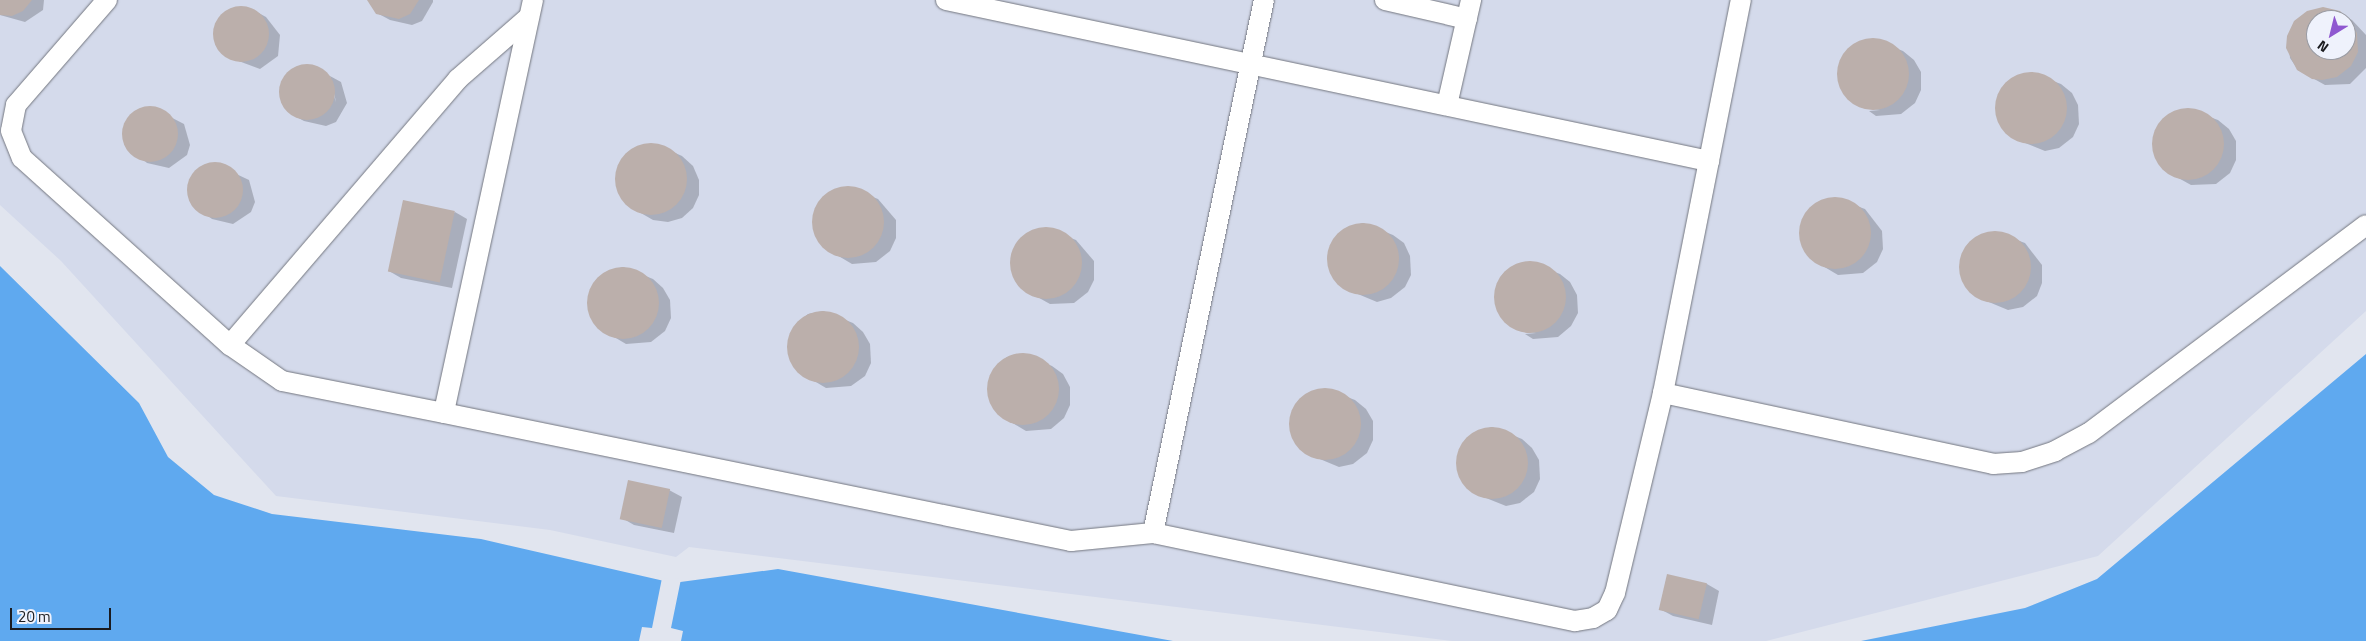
<!DOCTYPE html>
<style>
body{margin:0}
#map{position:relative;width:2366px;height:641px;overflow:hidden;background:#e1e5ef;font-family:"Titillium Web",sans-serif}
div>[style]{position:absolute}
.built>*{inset:0;background:#d4daeb}
.water>*{inset:0;background:#5fa9ef}
.pier>*{inset:0;background:#e1e5ef}
.shadow>*{inset:0;background:#0003}
.building>*{inset:0;background:#bbafab;transform-origin:0 0}
.round{border-radius:50%}
.roads{filter:drop-shadow(0 0 1px #73767f) drop-shadow(0 0 1px #73767f)}
.lane>*{height:20px;margin:-10px;padding:0 10px;transform-origin:10px;border-radius:10px;background:#fff}
span{translate:-50% -50%;white-space:nowrap;text-align:center;line-height:1.15;-webkit-text-stroke:4px #eff2fc;paint-order:stroke}
.north{position:absolute;left:2306px;top:10px;width:50px;height:50px;box-sizing:border-box;background:#eff2fc;border:1px solid #9a9ca4;border-radius:50%;rotate:216deg;font-size:14px;font-weight:700;line-height:20px;text-align:center;color:#1a1b1f}
.north::after{content:'';display:block;margin:auto;width:18px;height:22px;background:#8f58d0;clip-path:polygon(50% 0,100% 100%,50% 72%,0 100%)}
.scale{position:absolute;left:10px;top:608px;width:101px;height:22px;box-sizing:border-box;border:2px solid #1a1b1f;border-top:0;padding-left:6px;font-size:15px;line-height:18px;white-space:nowrap;color:#1a1b1f;-webkit-text-stroke:4px #eff2fc;paint-order:stroke}
</style>
<div id="map">
<div class="built">
<div style="clip-path:polygon(evenodd,0 0,2366px 0,2366px 311px,2098px 556px,1766px 641px,1452px 641px,689px 547px,676px 557px,550px 530px,276px 496px,61px 261px,0 205px,0 0,2316px 20px,2346px 20px,2346px 50px,2316px 50px,2316px 20px)"></div>
</div>
<div class="water">
<div style="clip-path:polygon(0 266px,139px 403px,168px 457px,214px 495px,272px 514px,481px 539px,673px 583px,778px 569px,1173px 641px,0 641px)"></div>
<div style="clip-path:polygon(2366px 354px,2366px 641px,1861px 641px,2025px 608px,2097px 579px)"></div>
</div>
<div class="pier">
<div style="clip-path:polygon(662px 578px,681px 579px,671px 628px,683px 631px,681px 641px,639px 641px,642px 627px,652px 628px)"></div>
</div>
<div class="shadow">
<div style="clip-path:polygon(0 0,44px 0,43px 10px,25px 22px,0 15px)"></div>
<div style="clip-path:polygon(370px 0,433px 0,433px 2px,422px 21px,412px 25px,390px 20px,377px 13px)"></div>
<div style="clip-path:polygon(231px 9px,253px 10px,266px 17px,280px 35px,278px 56px,260px 69px,225px 56px,214px 36px,216px 26px)"></div>
<div style="clip-path:polygon(evenodd,2339px 13px,2352px 20px,2366px 35px,2366px 68px,2350px 84px,2325px 85px,2298px 70px,2290px 58px,2288px 36px,2295px 22px,2339px 13px,2316px 20px,2346px 20px,2346px 50px,2316px 50px,2316px 20px)"></div>
<div style="clip-path:polygon(1873px 39px,1903px 51px,1914px 60px,1921px 72px,1921px 90px,1915px 103px,1901px 114px,1876px 116px,1869px 111px,1880px 110px,1863px 108px,1849px 100px,1838px 79px,1839px 66px,1846px 52px,1858px 43px)"></div>
<div style="clip-path:polygon(308px 66px,327px 75px,336px 102px,330px 76px,341px 82px,347px 103px,336px 122px,326px 126px,304px 121px,291px 114px,280px 94px,287px 74px)"></div>
<div style="clip-path:polygon(2031px 73px,2061px 84px,2072px 93px,2078px 105px,2079px 124px,2073px 137px,2059px 148px,2045px 151px,2020px 141px,2007px 133px,1996px 112px,1997px 100px,2004px 85px,2016px 76px)"></div>
<div style="clip-path:polygon(151px 107px,184px 124px,190px 145px,187px 155px,169px 168px,147px 163px,127px 146px,123px 136px,131px 115px)"></div>
<div style="clip-path:polygon(2188px 109px,2218px 120px,2229px 129px,2236px 141px,2236px 160px,2230px 173px,2216px 184px,2191px 185px,2164px 170px,2156px 158px,2154px 136px,2161px 122px,2173px 112px)"></div>
<div style="clip-path:polygon(655px 144px,682px 156px,693px 166px,699px 180px,699px 195px,693px 208px,682px 218px,668px 222px,653px 220px,627px 205px,619px 193px,616px 178px,619px 164px,628px 152px,641px 146px)"></div>
<div style="clip-path:polygon(215px 164px,249px 180px,255px 202px,251px 212px,233px 224px,212px 219px,191px 203px,189px 181px,195px 172px)"></div>
<div style="clip-path:polygon(848px 187px,878px 199px,896px 220px,896px 238px,890px 251px,876px 262px,852px 264px,825px 248px,814px 226px,814px 215px,821px 200px,834px 191px)"></div>
<div style="clip-path:polygon(1835px 198px,1865px 209px,1882px 231px,1883px 249px,1877px 262px,1863px 273px,1838px 275px,1811px 259px,1800px 237px,1801px 225px,1808px 211px,1820px 201px)"></div>
<div style="clip-path:polygon(455px 212px,467px 219px,452px 288px,401px 278px,389px 271px)"></div>
<div style="clip-path:polygon(1363px 223px,1393px 235px,1404px 243px,1410px 256px,1411px 275px,1405px 287px,1391px 298px,1377px 302px,1353px 292px,1340px 284px,1328px 263px,1329px 251px,1336px 237px,1348px 227px)"></div>
<div style="clip-path:polygon(1046px 228px,1076px 240px,1094px 261px,1094px 280px,1088px 292px,1074px 303px,1050px 304px,1023px 289px,1014px 277px,1012px 255px,1019px 241px,1031px 231px)"></div>
<div style="clip-path:polygon(1995px 232px,2025px 243px,2042px 265px,2042px 283px,2037px 296px,2023px 307px,2008px 310px,1984px 300px,1971px 293px,1960px 271px,1961px 259px,1967px 245px,1980px 235px)"></div>
<div style="clip-path:polygon(1530px 262px,1560px 274px,1570px 282px,1577px 295px,1578px 313px,1571px 326px,1558px 337px,1533px 339px,1525px 334px,1536px 333px,1520px 331px,1506px 323px,1495px 301px,1495px 290px,1502px 275px,1515px 265px)"></div>
<div style="clip-path:polygon(623px 267px,653px 279px,663px 288px,670px 300px,671px 318px,665px 331px,651px 342px,626px 344px,599px 328px,588px 306px,589px 295px,596px 280px,608px 271px)"></div>
<div style="clip-path:polygon(823px 311px,853px 323px,863px 332px,870px 344px,871px 363px,865px 376px,851px 386px,826px 388px,799px 372px,788px 350px,789px 339px,796px 324px,808px 314px)"></div>
<div style="clip-path:polygon(1023px 354px,1052px 366px,1063px 374px,1070px 387px,1070px 405px,1064px 418px,1051px 429px,1026px 431px,999px 415px,988px 393px,988px 382px,996px 367px,1007px 357px)"></div>
<div style="clip-path:polygon(1326px 389px,1355px 400px,1366px 409px,1373px 421px,1373px 440px,1367px 453px,1353px 464px,1339px 467px,1315px 457px,1302px 450px,1291px 428px,1291px 416px,1298px 401px,1310px 392px)"></div>
<div style="clip-path:polygon(1492px 427px,1522px 439px,1532px 448px,1539px 460px,1540px 479px,1534px 492px,1520px 503px,1506px 506px,1481px 496px,1468px 488px,1457px 467px,1458px 455px,1465px 440px,1477px 431px)"></div>
<div style="clip-path:polygon(669px 490px,682px 497px,674px 533px,634px 525px,622px 518px)"></div>
<div style="clip-path:polygon(1668px 576px,1707px 584px,1719px 591px,1712px 625px,1673px 616px,1660px 609px)"></div>
</div>
<div class="building">
<div style="clip-path:polygon(0 0,32px 0,23px 11px,12px 16px,0 15px)"></div>
<div style="clip-path:polygon(367px 0,419px 0,410px 14px,399px 19px,376px 14px)"></div>
<div class="round" style="left:213px;top:6px;width:56px;height:56px"></div>
<div style="clip-path:polygon(evenodd,2323px 7px,2340px 11px,2350px 20px,2357px 33px,2358px 52px,2351px 66px,2337px 77px,2322px 80px,2312px 79px,2297px 70px,2286px 48px,2287px 36px,2294px 21px,2307px 11px,2323px 7px,2316px 20px,2346px 20px,2346px 50px,2316px 50px,2316px 20px)"></div>
<div class="round" style="left:1837px;top:38px;width:72px;height:72px"></div>
<div class="round" style="left:279px;top:64px;width:56px;height:56px"></div>
<div class="round" style="left:1995px;top:72px;width:72px;height:72px"></div>
<div class="round" style="left:122px;top:106px;width:56px;height:56px"></div>
<div class="round" style="left:2152px;top:108px;width:72px;height:72px"></div>
<div class="round" style="left:615px;top:143px;width:72px;height:72px"></div>
<div class="round" style="left:187px;top:162px;width:56px;height:56px"></div>
<div class="round" style="left:812px;top:186px;width:72px;height:72px"></div>
<div class="round" style="left:1799px;top:197px;width:72px;height:72px"></div>
<div style="left:403px;top:200px;width:53px;height:73px;rotate:12deg"></div>
<div class="round" style="left:1327px;top:223px;width:72px;height:72px"></div>
<div class="round" style="left:1010px;top:227px;width:72px;height:72px"></div>
<div class="round" style="left:1959px;top:231px;width:72px;height:72px"></div>
<div class="round" style="left:1494px;top:261px;width:72px;height:72px"></div>
<div class="round" style="left:587px;top:267px;width:72px;height:72px"></div>
<div class="round" style="left:787px;top:311px;width:72px;height:72px"></div>
<div class="round" style="left:987px;top:353px;width:72px;height:72px"></div>
<div class="round" style="left:1289px;top:388px;width:72px;height:72px"></div>
<div class="round" style="left:1456px;top:427px;width:72px;height:72px"></div>
<div style="left:628px;top:480px;width:43px;height:40px;rotate:12deg"></div>
<div style="left:1667px;top:574px;width:41px;height:37px;rotate:13deg"></div>
</div>
<div class="roads">
<div class="lane">
<div style="left:107px;top:0;width:139px;rotate:130.9deg"></div>
<div style="left:16px;top:105px;width:26px;rotate:101deg"></div>
<div style="left:11px;top:131px;width:29px;rotate:68deg"></div>
<div style="left:22px;top:158px;width:280px;rotate:42deg"></div>
<div style="left:230px;top:345px;width:63px;rotate:34.7deg"></div>
<div style="left:282px;top:381px;width:165px;rotate:11.2deg"></div>
<div style="left:533px;top:0;width:422px;rotate:102.2deg"></div>
<div style="left:444px;top:413px;width:640px;rotate:11.54deg"></div>
<div style="left:1071px;top:541px;width:82px;rotate:-5.6deg"></div>
<div style="left:1153px;top:533px;width:431px;rotate:11.8deg"></div>
<div style="left:1575px;top:621px;width:18px;rotate:-9deg"></div>
<div style="left:1593px;top:618px;width:16px;rotate:-30deg"></div>
<div style="left:1607px;top:610px;width:19px;rotate:-65deg"></div>
<div style="left:1615px;top:593px;width:206px;rotate:-76.5deg"></div>
<div style="left:1663px;top:393px;width:401px;rotate:-78.8deg"></div>
<div style="left:946px;top:0;width:780px;rotate:11.92deg"></div>
<div style="left:1385px;top:0;width:84px;rotate:13deg"></div>
<div style="left:1447px;top:105px;width:108px;rotate:-77.1deg"></div>
<div style="left:230px;top:345px;width:350px;rotate:-49.4deg"></div>
<div style="left:458px;top:79px;width:94px;rotate:-41.1deg"></div>
<div style="left:1663px;top:393px;width:338px;rotate:12.1deg"></div>
<div style="left:1993px;top:464px;width:29px;rotate:-4deg"></div>
<div style="left:2022px;top:462px;width:35px;rotate:-18deg"></div>
<div style="left:2055px;top:451px;width:38px;rotate:-28deg"></div>
<div style="left:2089px;top:433px;width:346px;rotate:-36.9deg"></div>
<div style="left:1153px;top:533px;width:544px;rotate:-78.24deg"></div>
</div>
</div>
<div class="north">N</div>
<div class="scale">20 m</div>
</div>
